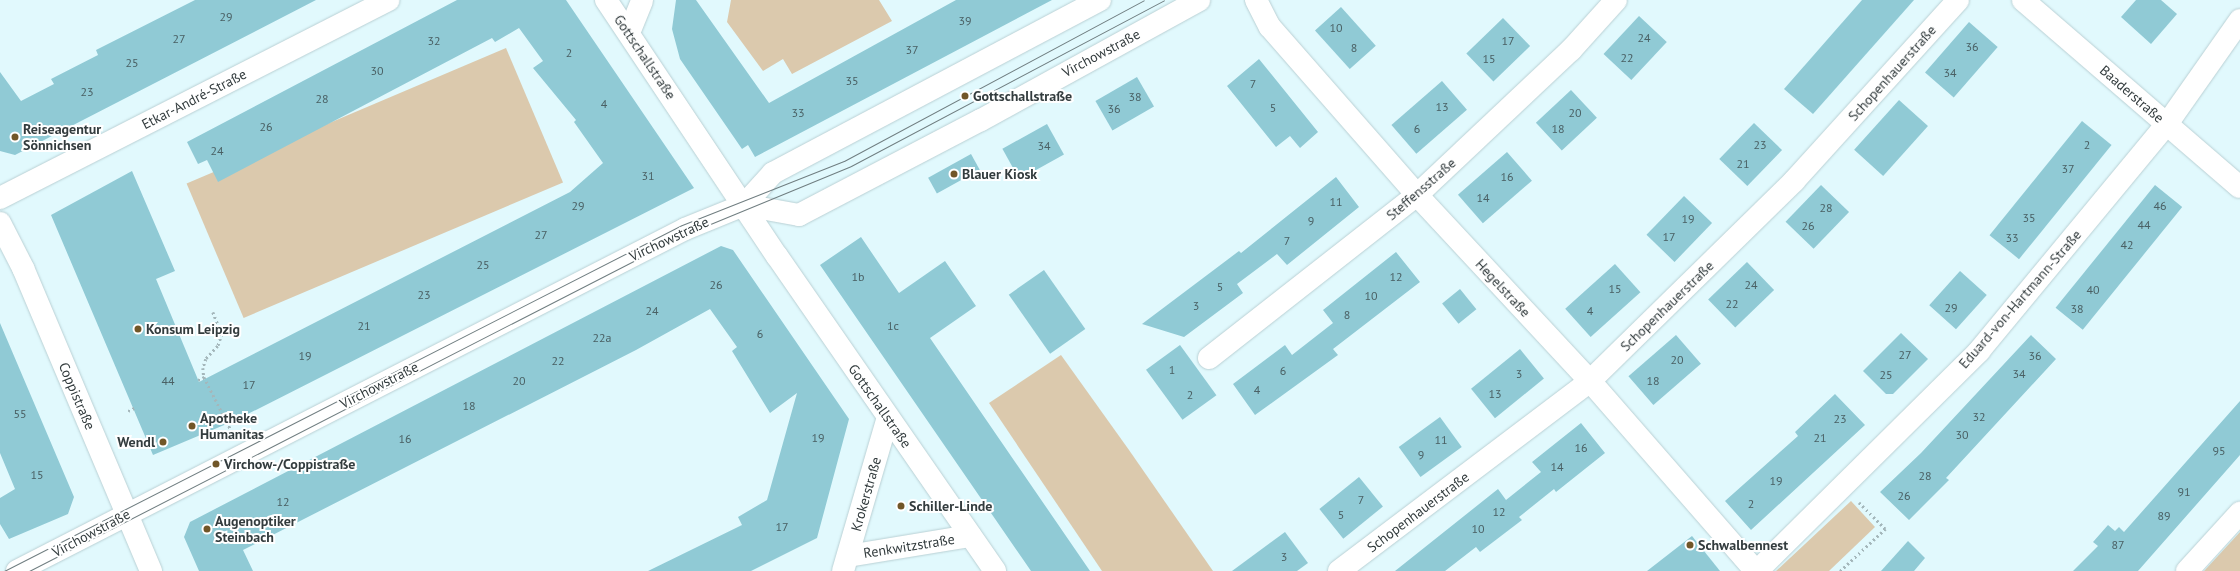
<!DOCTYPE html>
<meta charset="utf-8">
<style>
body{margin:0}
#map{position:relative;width:2240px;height:571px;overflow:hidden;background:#e1f9fd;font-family:"PT Sans",sans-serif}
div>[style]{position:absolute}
.green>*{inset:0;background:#dbc9ad;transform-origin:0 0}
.building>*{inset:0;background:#90cad5;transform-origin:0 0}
.path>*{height:2.5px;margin-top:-1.25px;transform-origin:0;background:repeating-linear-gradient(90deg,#a4b7bb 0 2px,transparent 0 5px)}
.roads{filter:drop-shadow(0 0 1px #b9d0d4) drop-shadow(0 0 1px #b9d0d4)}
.street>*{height:22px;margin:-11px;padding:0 11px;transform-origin:11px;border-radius:11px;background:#fff}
.secondary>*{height:22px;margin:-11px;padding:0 11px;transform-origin:11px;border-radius:11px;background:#fff}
.tram>*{height:1px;margin:-0.5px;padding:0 0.5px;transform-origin:0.5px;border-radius:0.5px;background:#707e81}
.dots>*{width:11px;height:11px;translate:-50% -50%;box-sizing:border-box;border:2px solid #fff;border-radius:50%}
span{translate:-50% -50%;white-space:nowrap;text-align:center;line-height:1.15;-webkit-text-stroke:4px #fff;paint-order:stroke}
.number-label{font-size:12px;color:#4a6064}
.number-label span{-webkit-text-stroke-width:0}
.street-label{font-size:14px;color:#333c3e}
.poi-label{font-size:14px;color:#333c3e;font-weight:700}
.left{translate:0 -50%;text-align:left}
.right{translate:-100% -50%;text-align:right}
</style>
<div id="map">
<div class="green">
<div style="clip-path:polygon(731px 0,879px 0,892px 21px,792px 74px,783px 59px,763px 71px,727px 22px)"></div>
<div style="left:506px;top:48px;width:146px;height:347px;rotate:67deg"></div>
<div style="clip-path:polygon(1061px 355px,1129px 450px,1213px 571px,1102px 571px,989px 403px)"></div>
<div style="clip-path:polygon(1851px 501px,1875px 527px,1829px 571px,1776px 571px)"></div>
<div style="clip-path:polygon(2240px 532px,2240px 571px,2204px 571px)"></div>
</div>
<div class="building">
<div style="clip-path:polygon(195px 0,316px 0,15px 155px,0 151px,0 72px,21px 101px,54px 84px,51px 79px,98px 55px,96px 50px)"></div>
<div style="clip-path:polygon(457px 0,566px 0,694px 188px,236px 420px,153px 455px,51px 215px,132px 171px,175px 271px,156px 279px,199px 382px,570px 192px,603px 163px,574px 122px,576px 120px,533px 68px,543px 61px,519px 28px,495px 42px,492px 38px,218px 182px,207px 160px,198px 164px,187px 142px)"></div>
<div style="clip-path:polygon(676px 0,696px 0,769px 103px,956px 0,1052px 0,755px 157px,748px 145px,742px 149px,680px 59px,672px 29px)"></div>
<div style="clip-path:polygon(1862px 0,1914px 0,1813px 114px,1784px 89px)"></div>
<div style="clip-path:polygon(2136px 0,2161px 0,2177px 14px,2151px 44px,2121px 17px)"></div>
<div style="left:1341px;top:7px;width:52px;height:35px;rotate:48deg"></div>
<div style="left:1639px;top:16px;width:38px;height:52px;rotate:43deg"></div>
<div style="left:1503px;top:18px;width:39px;height:51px;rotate:46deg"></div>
<div style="left:1969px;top:22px;width:38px;height:67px;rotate:41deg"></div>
<div style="clip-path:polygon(1259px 59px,1318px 132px,1300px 148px,1290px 136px,1276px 147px,1227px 86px)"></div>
<div style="left:1137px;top:77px;width:34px;height:48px;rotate:60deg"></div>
<div style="left:1442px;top:81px;width:38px;height:67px;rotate:49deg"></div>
<div style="left:1571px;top:90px;width:38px;height:48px;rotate:47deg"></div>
<div style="left:1899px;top:100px;width:39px;height:67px;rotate:42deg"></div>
<div style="left:2082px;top:121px;width:38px;height:147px;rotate:39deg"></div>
<div style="left:1754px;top:123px;width:39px;height:50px;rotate:44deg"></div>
<div style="left:1047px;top:124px;width:35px;height:51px;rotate:61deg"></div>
<div style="left:1507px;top:152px;width:38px;height:65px;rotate:49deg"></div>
<div style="left:971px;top:154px;width:18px;height:49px;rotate:61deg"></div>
<div style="clip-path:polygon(1336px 177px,1359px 207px,1287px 265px,1277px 254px,1237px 284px,1243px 293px,1184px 337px,1142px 324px,1239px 251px,1241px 253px)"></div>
<div style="left:1821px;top:185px;width:39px;height:51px;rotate:44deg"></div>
<div style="left:2155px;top:185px;width:35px;height:158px;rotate:39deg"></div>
<div style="left:1684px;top:196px;width:39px;height:54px;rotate:44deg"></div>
<div style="clip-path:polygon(861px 237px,899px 293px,945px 261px,976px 306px,930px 338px,1090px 571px,1031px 571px,820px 265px)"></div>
<div style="clip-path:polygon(721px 246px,733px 250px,849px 419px,817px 538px,751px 571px,648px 571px,742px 525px,738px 517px,767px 500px,797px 393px,770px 413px,732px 351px,737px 347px,710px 309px,636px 350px,243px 550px,253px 571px,199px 571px,184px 537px,190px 522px)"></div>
<div style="clip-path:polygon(1396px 252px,1420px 282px,1333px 349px,1338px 355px,1255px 415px,1233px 384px,1285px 345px,1292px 355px,1333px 323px,1323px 310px)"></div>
<div style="left:1747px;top:262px;width:39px;height:54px;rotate:46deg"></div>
<div style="left:1615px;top:264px;width:38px;height:67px;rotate:48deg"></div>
<div style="left:1044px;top:270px;width:72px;height:43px;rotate:55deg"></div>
<div style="left:1960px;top:271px;width:36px;height:46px;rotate:42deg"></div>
<div style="left:1460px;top:289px;width:26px;height:23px;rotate:51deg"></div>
<div style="clip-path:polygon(0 323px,74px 497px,68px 514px,9px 539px,0 524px,0 498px,15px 489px,0 453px)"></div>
<div style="clip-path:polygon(1901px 333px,1928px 359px,1893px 394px,1886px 394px,1863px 371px)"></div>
<div style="left:1676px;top:335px;width:38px;height:63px;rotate:49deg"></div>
<div style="clip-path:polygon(2031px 335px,2056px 359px,1946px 478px,1949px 480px,1909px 520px,1880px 492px,1921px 453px)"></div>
<div style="left:1180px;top:345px;width:62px;height:42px;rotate:54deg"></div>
<div style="left:1520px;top:349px;width:38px;height:63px;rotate:51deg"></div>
<div style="clip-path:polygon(1835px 394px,1865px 425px,1751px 530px,1725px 501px,1798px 436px,1795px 432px)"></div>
<div style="clip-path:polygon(2240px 401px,2240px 455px,2138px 571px,2073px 571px,2098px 546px,2093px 542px,2108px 525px,2115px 531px,2119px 527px,2124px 532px)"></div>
<div style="left:1440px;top:417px;width:37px;height:51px;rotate:54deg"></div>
<div style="clip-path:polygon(1581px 423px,1605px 453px,1556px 492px,1554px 489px,1519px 517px,1522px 520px,1480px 552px,1476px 547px,1445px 571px,1395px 571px,1498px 489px,1506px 500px,1541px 472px,1532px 462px)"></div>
<div style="left:1359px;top:477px;width:38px;height:51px;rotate:51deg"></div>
<div style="clip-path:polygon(1285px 532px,1308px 563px,1297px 571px,1232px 571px)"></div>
<div style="clip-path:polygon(1692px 536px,1720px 571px,1647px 571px)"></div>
<div style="clip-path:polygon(1908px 541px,1925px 558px,1914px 571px,1881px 571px)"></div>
</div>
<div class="path">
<div style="left:213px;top:312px;width:24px;rotate:68deg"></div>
<div style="left:222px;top:334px;width:13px;rotate:108deg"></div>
<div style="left:218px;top:346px;width:18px;rotate:133deg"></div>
<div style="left:206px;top:359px;width:9px;rotate:108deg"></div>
<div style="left:203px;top:368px;width:9px;rotate:84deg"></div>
<div style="left:204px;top:377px;width:64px;rotate:63deg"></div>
<div style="left:198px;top:380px;width:7px;rotate:-27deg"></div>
<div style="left:128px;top:411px;width:7px;rotate:-27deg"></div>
<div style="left:1840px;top:571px;width:62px;rotate:-43deg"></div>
<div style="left:1885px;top:529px;width:37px;rotate:-135deg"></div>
</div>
<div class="roads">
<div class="street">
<div style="left:606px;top:0;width:308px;rotate:56.3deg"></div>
<div style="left:777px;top:256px;width:383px;rotate:55.3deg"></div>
<div style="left:1256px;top:0;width:30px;rotate:63deg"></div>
<div style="left:1270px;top:27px;width:223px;rotate:48.8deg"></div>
<div style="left:1417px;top:195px;width:254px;rotate:47.1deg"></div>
<div style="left:1590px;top:381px;width:252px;rotate:48.9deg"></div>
<div style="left:2023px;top:0;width:286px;rotate:40.8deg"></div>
<div style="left:629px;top:33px;width:35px;rotate:-68deg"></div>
<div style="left:0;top:198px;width:436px;rotate:-27deg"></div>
<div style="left:1209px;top:358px;width:264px;rotate:-38.1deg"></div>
<div style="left:1417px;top:195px;width:212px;rotate:-43.3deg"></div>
<div style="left:1571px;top:50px;width:67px;rotate:-48deg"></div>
<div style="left:848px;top:556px;width:124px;rotate:-9.3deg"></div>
<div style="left:843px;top:571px;width:160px;rotate:-73.7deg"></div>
<div style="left:1339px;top:571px;width:315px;rotate:-37.1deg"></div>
<div style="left:1590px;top:381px;width:286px;rotate:-44.4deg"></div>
<div style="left:1794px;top:181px;width:244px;rotate:-47.8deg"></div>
<div style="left:1757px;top:571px;width:313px;rotate:-44.7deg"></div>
<div style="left:1979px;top:351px;width:295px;rotate:-50.4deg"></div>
<div style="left:2167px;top:124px;width:127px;rotate:-54.9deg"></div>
<div style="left:2187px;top:571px;width:79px;rotate:-47.6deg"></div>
</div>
<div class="secondary">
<div style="left:744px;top:205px;width:56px;rotate:10.3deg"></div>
<div style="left:799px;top:215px;width:205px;rotate:-27.6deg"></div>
<div style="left:981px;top:120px;width:249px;rotate:-28.8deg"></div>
<div style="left:0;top:223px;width:51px;rotate:62.9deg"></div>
<div style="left:23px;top:268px;width:329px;rotate:67.1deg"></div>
<div style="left:17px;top:571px;width:750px;rotate:-27.11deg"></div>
<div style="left:685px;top:229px;width:64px;rotate:-22.1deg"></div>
<div style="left:744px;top:205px;width:43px;rotate:-47.8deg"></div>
<div style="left:773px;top:173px;width:370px;rotate:-27.9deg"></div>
</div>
</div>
<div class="tram">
<div style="left:4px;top:571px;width:761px;rotate:-27.04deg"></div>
<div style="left:682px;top:225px;width:174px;rotate:-21.6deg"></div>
<div style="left:844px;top:161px;width:340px;rotate:-28.2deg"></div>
<div style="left:29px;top:571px;width:738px;rotate:-27.15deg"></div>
<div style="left:686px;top:234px;width:178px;rotate:-22.4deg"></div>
<div style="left:851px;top:166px;width:354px;rotate:-27.9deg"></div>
</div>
<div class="dots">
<div style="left:965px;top:96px;background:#715628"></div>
<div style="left:15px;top:137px;background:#715628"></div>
<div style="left:954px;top:174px;background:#715628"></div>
<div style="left:138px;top:329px;background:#715628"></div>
<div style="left:192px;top:426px;background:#715628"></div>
<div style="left:163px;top:442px;background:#715628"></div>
<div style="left:216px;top:464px;background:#715628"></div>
<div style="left:901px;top:506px;background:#715628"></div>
<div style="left:207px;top:529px;background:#715628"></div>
<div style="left:1690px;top:545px;background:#715628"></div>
</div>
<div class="number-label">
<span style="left:226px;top:17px">29</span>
<span style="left:965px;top:21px">39</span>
<span style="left:1336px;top:28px">10</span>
<span style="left:1644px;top:38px">24</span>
<span style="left:179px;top:39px">27</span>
<span style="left:434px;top:41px">32</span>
<span style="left:1508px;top:41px">17</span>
<span style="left:1972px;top:47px">36</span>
<span style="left:1354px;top:48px">8</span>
<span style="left:912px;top:50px">37</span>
<span style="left:569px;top:53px">2</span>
<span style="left:1627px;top:58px">22</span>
<span style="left:1489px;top:59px">15</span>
<span style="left:132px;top:63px">25</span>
<span style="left:377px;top:71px">30</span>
<span style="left:1950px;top:73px">34</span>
<span style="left:852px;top:81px">35</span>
<span style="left:1253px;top:84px">7</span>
<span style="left:87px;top:92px">23</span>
<span style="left:1135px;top:97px">38</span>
<span style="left:322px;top:99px">28</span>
<span style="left:604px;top:104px">4</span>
<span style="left:1442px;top:107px">13</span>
<span style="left:1273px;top:108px">5</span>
<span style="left:1114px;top:109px">36</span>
<span style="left:798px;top:113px">33</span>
<span style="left:1575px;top:113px">20</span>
<span style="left:266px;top:127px">26</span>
<span style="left:1417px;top:129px">6</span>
<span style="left:1558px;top:129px">18</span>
<span style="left:1760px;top:145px">23</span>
<span style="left:2087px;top:145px">2</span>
<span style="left:1044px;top:146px">34</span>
<span style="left:217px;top:151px">24</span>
<span style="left:1743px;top:164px">21</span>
<span style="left:2068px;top:169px">37</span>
<span style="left:648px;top:176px">31</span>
<span style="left:1507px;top:177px">16</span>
<span style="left:1483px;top:198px">14</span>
<span style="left:1336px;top:202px">11</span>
<span style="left:578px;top:206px">29</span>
<span style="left:2160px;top:206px">46</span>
<span style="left:1826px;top:208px">28</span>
<span style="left:2029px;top:218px">35</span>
<span style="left:1688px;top:219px">19</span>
<span style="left:1311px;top:221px">9</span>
<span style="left:2144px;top:225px">44</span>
<span style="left:1808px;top:226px">26</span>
<span style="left:541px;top:235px">27</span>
<span style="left:1669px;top:237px">17</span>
<span style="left:2012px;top:238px">33</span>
<span style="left:1287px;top:241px">7</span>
<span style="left:2127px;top:245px">42</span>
<span style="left:483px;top:265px">25</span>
<span style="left:858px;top:277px">1b</span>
<span style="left:1396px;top:277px">12</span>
<span style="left:716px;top:285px">26</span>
<span style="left:1751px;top:285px">24</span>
<span style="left:1220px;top:287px">5</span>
<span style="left:1615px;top:289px">15</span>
<span style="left:2093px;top:290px">40</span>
<span style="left:424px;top:295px">23</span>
<span style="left:1371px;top:296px">10</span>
<span style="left:1732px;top:304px">22</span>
<span style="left:1196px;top:306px">3</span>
<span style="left:1951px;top:308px">29</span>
<span style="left:2077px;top:309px">38</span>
<span style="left:652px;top:311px">24</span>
<span style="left:1590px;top:311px">4</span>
<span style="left:1347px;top:315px">8</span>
<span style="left:364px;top:326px">21</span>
<span style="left:893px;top:326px">1c</span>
<span style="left:760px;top:334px">6</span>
<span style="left:602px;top:338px">22a</span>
<span style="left:1905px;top:355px">27</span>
<span style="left:305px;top:356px">19</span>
<span style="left:2035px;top:356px">36</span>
<span style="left:1677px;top:360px">20</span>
<span style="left:558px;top:361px">22</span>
<span style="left:1172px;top:370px">1</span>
<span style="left:1283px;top:371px">6</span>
<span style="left:1519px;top:374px">3</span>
<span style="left:2019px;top:374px">34</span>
<span style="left:1886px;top:375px">25</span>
<span style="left:168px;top:381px">44</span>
<span style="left:519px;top:381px">20</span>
<span style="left:1653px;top:381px">18</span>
<span style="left:249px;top:385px">17</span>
<span style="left:1257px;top:390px">4</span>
<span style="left:1495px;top:394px">13</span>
<span style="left:1190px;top:395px">2</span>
<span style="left:469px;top:406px">18</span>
<span style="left:20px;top:414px">55</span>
<span style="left:1979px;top:417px">32</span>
<span style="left:1840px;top:419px">23</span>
<span style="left:1962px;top:435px">30</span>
<span style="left:818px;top:438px">19</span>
<span style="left:1820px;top:438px">21</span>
<span style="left:405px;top:439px">16</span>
<span style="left:1441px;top:440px">11</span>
<span style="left:1581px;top:448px">16</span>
<span style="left:2219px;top:451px">95</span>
<span style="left:1421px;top:455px">9</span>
<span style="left:1557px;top:467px">14</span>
<span style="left:37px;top:475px">15</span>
<span style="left:1925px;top:476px">28</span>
<span style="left:1776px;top:481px">19</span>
<span style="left:2184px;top:492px">91</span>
<span style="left:1904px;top:496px">26</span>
<span style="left:1361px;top:500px">7</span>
<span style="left:283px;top:502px">12</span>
<span style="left:1751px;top:504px">2</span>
<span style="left:1499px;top:512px">12</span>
<span style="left:1341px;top:515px">5</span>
<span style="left:2164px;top:516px">89</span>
<span style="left:782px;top:527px">17</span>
<span style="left:1478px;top:529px">10</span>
<span style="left:2118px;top:545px">87</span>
<span style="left:1284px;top:557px">3</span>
</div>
<div class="street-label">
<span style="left:1101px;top:53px;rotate:-28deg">Virchowstraße</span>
<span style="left:645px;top:57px;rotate:56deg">Gottschallstraße</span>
<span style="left:1892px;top:73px;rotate:-48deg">Schopenhauerstraße</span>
<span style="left:2132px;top:94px;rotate:41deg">Baaderstraße</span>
<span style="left:194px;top:99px;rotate:-27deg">Etkar-André-Straße</span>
<span style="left:1421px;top:189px;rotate:-41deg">Steffensstraße</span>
<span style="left:669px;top:239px;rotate:-25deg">Virchowstraße</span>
<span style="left:1503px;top:288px;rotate:47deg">Hegelstraße</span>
<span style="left:2020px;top:299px;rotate:-49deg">Eduard-von-Hartmann-Straße</span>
<span style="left:1667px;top:306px;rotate:-44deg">Schopenhauerstraße</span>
<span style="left:379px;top:385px;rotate:-27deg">Virchowstraße</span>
<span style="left:77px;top:396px;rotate:67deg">Coppistraße</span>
<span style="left:880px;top:406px;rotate:55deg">Gottschallstraße</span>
<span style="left:866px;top:494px;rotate:-74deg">Krokerstraße</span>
<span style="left:1418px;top:512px;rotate:-37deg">Schopenhauerstraße</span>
<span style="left:91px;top:533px;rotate:-28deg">Virchowstraße</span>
<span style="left:909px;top:546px;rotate:-9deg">Renkwitzstraße</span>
</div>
<div class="poi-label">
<span class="left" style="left:973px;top:96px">Gottschallstraße</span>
<span class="left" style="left:23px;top:137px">Reiseagentur<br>Sönnichsen</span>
<span class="left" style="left:962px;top:174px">Blauer Kiosk</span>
<span class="left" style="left:146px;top:329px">Konsum Leipzig</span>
<span class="left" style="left:200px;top:426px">Apotheke<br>Humanitas</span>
<span class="right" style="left:155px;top:442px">Wendl</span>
<span class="left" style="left:224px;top:464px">Virchow-/Coppistraße</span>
<span class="left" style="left:909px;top:506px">Schiller-Linde</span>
<span class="left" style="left:215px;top:529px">Augenoptiker<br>Steinbach</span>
<span class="left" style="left:1698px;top:545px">Schwalbennest</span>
</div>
</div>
